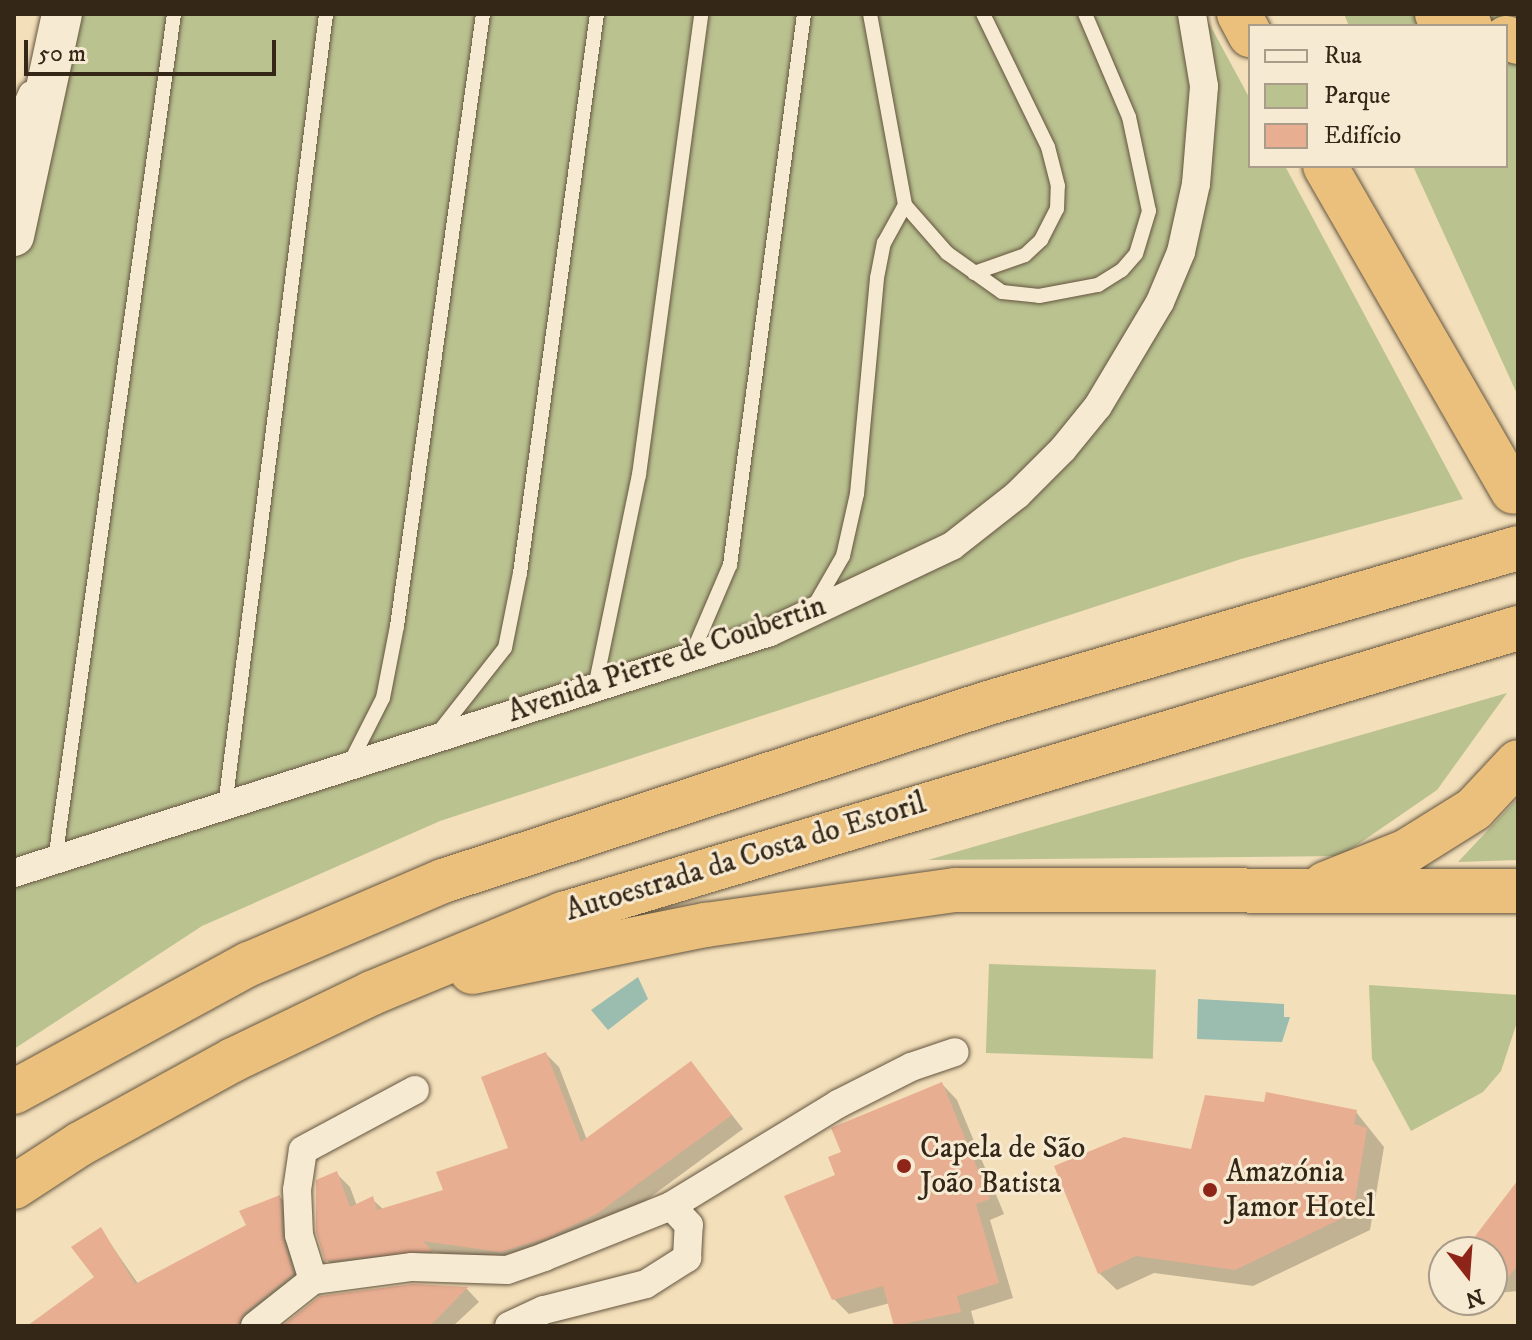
<!DOCTYPE html>
<meta charset="utf-8">
<style>
body{margin:0}
#map{position:relative;width:1532px;height:1340px;overflow:hidden;background:#f3dfb9;font-family:"IM FELL DW Pica",serif}
div>[style]{position:absolute}
.green>*{inset:0;background:#bac290;transform-origin:0 0}
.water>*{inset:0;background:#9bbdaf}
.shadow>*{inset:0;background:#0003}
.building>*{inset:0;background:#e8ae92}
.roads{filter:drop-shadow(0 0 2px #645540) drop-shadow(0 0 2px #645540)}
.lane>*{height:14px;margin:-7px;padding:0 7px;transform-origin:7px;border-radius:7px;background:#f7ead2}
.street>*{height:28px;margin:-14px;padding:0 14px;transform-origin:14px;border-radius:14px;background:#f7ead2}
.secondary>*{height:40px;margin:-20px;padding:0 20px;transform-origin:20px;border-radius:20px;background:#f7ead2}
.highway>*{height:44px;margin:-22px;padding:0 22px;transform-origin:22px;border-radius:22px;background:#eac07c}
.dots>*{width:22px;height:22px;translate:-50% -50%;box-sizing:border-box;border:4px solid #f7ead2;border-radius:50%}
span{translate:-50% -50%;white-space:nowrap;text-align:center;line-height:1.15;-webkit-text-stroke:6px #f7ead2;paint-order:stroke}
.street-label{font-size:30px;color:#342718}
.poi-label{font-size:30px;color:#342718}
.left{translate:0 -50%;text-align:left}
.frame{position:absolute;inset:0;border:16px solid #342718;pointer-events:none}
.legend{position:absolute;left:1248px;top:24px;width:260px;height:144px;box-sizing:border-box;background:#f7ead2;border:2px solid #a99c88;margin:0;padding:10px 14px;list-style:none;font-size:24px;color:#342718}
.legend li{display:flex;align-items:center;gap:16px;height:40px}
.legend b{width:40px;border:2px solid #a99c88}
.north{position:absolute;left:1428px;top:1236px;width:80px;height:80px;box-sizing:border-box;background:#f7ead2;border:2px solid #a99c88;border-radius:50%;rotate:163deg;font-size:22px;font-weight:700;line-height:32px;text-align:center;color:#342718}
.north::after{content:'';display:block;margin:auto;width:28px;height:36px;background:#8f2418;clip-path:polygon(50% 0,100% 100%,50% 72%,0 100%)}
.scale{position:absolute;left:24px;top:40px;width:252px;height:36px;box-sizing:border-box;border:4px solid #342718;border-top:0;padding-left:10px;font-size:24px;line-height:28px;white-space:nowrap;color:#342718;-webkit-text-stroke:6px #f7ead2;paint-order:stroke}
</style>
<div id="map">
<div class="green">
<div style="clip-path:polygon(73px 14px,1204px 14px,1250px 99px,1250px 166px,1285px 166px,1463px 499px,1241px 559px,440px 821px,202px 926px,14px 1049px,14px 156px)"></div>
<div style="clip-path:polygon(1344px 14px,1518px 14px,1518px 396px,1413px 166px,1506px 166px,1506px 26px,1349px 26px)"></div>
<div style="clip-path:polygon(1507px 693px,1437px 790px,1341px 856px,928px 860px)"></div>
<div style="clip-path:polygon(1518px 798px,1518px 860px,1458px 862px)"></div>
<div style="left:989px;top:964px;width:167px;height:89px;rotate:2deg"></div>
<div style="clip-path:polygon(1369px 985px,1518px 995px,1518px 1019px,1501px 1071px,1483px 1092px,1411px 1131px,1372px 1059px)"></div>
</div>
<div class="water">
<div style="clip-path:polygon(638px 977px,648px 999px,608px 1030px,591px 1010px)"></div>
<div style="clip-path:polygon(1198px 999px,1284px 1004px,1284px 1017px,1290px 1017px,1282px 1042px,1197px 1039px)"></div>
</div>
<div class="shadow">
<div style="clip-path:polygon(546px 1054px,559px 1067px,587px 1140px,691px 1063px,743px 1129px,611px 1226px,514px 1264px,432px 1252px,442px 1263px,340px 1273px,327px 1260px,337px 1174px,350px 1187px,357px 1206px,372px 1199px,384px 1210px,446px 1191px,511px 1150px)"></div>
<div style="clip-path:polygon(942px 1084px,957px 1100px,1004px 1214px,990px 1220px,1013px 1298px,971px 1311px,975px 1326px,896px 1326px,890px 1303px,849px 1314px,834px 1299px,838px 1176px,844px 1153px)"></div>
<div style="clip-path:polygon(1356px 1112px,1384px 1147px,1370px 1230px,1253px 1286px,1154px 1273px,1117px 1290px,1099px 1273px,1192px 1151px)"></div>
<div style="clip-path:polygon(1518px 1183px,1518px 1291px,1497px 1293px,1492px 1290px,1492px 1252px,1465px 1252px)"></div>
<div style="clip-path:polygon(280px 1197px,292px 1210px,305px 1287px,259px 1326px,30px 1326px,96px 1278px,101px 1230px,139px 1285px,248px 1226px)"></div>
<div style="clip-path:polygon(413px 1286px,467px 1289px,479px 1302px,453px 1326px,286px 1326px)"></div>
</div>
<div class="building">
<div style="clip-path:polygon(546px 1052px,581px 1142px,691px 1061px,732px 1115px,598px 1213px,547px 1238px,500px 1252px,423px 1241px,432px 1251px,325px 1261px,316px 1232px,316px 1180px,337px 1171px,350px 1207px,373px 1196px,377px 1210px,443px 1190px,436px 1172px,508px 1148px,481px 1077px)"></div>
<div style="clip-path:polygon(942px 1082px,990px 1199px,976px 1204px,999px 1283px,957px 1296px,961px 1312px,894px 1326px,883px 1286px,832px 1300px,784px 1196px,835px 1175px,828px 1157px,841px 1152px,831px 1128px)"></div>
<div style="clip-path:polygon(1266px 1092px,1357px 1110px,1354px 1124px,1367px 1128px,1353px 1213px,1235px 1270px,1136px 1256px,1098px 1274px,1054px 1166px,1124px 1137px,1191px 1149px,1205px 1095px,1264px 1102px)"></div>
<div style="clip-path:polygon(1518px 1180px,1518px 1265px,1492px 1297px,1492px 1252px,1463px 1252px)"></div>
<div style="clip-path:polygon(280px 1195px,282px 1236px,293px 1274px,244px 1313px,238px 1326px,27px 1326px,94px 1277px,71px 1247px,101px 1227px,135px 1284px,246px 1225px,239px 1211px)"></div>
<div style="clip-path:polygon(413px 1284px,468px 1287px,430px 1326px,282px 1326px,320px 1296px)"></div>
</div>
<div class="roads">
<div class="lane">
<div style="left:870px;top:14px;width:194px;rotate:79.6deg"></div>
<div style="left:905px;top:205px;width:64px;rotate:48.8deg"></div>
<div style="left:947px;top:253px;width:67px;rotate:35.3deg"></div>
<div style="left:1002px;top:292px;width:37px;rotate:6deg"></div>
<div style="left:1039px;top:296px;width:60px;rotate:-10.6deg"></div>
<div style="left:1098px;top:285px;width:28px;rotate:-32deg"></div>
<div style="left:1122px;top:270px;width:21px;rotate:-49deg"></div>
<div style="left:1136px;top:254px;width:45px;rotate:-73.2deg"></div>
<div style="left:1149px;top:211px;width:96px;rotate:-102deg"></div>
<div style="left:1129px;top:117px;width:112px;rotate:-113.1deg"></div>
<div style="left:974px;top:273px;width:54px;rotate:-19.4deg"></div>
<div style="left:1025px;top:255px;width:22px;rotate:-43deg"></div>
<div style="left:1041px;top:240px;width:35px;rotate:-63deg"></div>
<div style="left:1057px;top:209px;width:23px;rotate:-88deg"></div>
<div style="left:1058px;top:186px;width:40px;rotate:-104.4deg"></div>
<div style="left:1048px;top:147px;width:148px;rotate:-116deg"></div>
<div style="left:813px;top:608px;width:60px;rotate:-60deg"></div>
<div style="left:843px;top:556px;width:64px;rotate:-77.3deg"></div>
<div style="left:857px;top:494px;width:217px;rotate:-84.7deg"></div>
<div style="left:877px;top:278px;width:36px;rotate:-79deg"></div>
<div style="left:884px;top:243px;width:43px;rotate:-61.1deg"></div>
<div style="left:691px;top:656px;width:99px;rotate:-66.8deg"></div>
<div style="left:730px;top:565px;width:556px;rotate:-82.35deg"></div>
<div style="left:595px;top:687px;width:217px;rotate:-78.3deg"></div>
<div style="left:639px;top:475px;width:465px;rotate:-82.3deg"></div>
<div style="left:438px;top:733px;width:108px;rotate:-51.8deg"></div>
<div style="left:505px;top:648px;width:76px;rotate:-78.7deg"></div>
<div style="left:520px;top:573px;width:564px;rotate:-82.16deg"></div>
<div style="left:350px;top:763px;width:73px;rotate:-63.1deg"></div>
<div style="left:383px;top:698px;width:73px;rotate:-79deg"></div>
<div style="left:397px;top:626px;width:618px;rotate:-82deg"></div>
<div style="left:225px;top:806px;width:798px;rotate:-82.73deg"></div>
<div style="left:55px;top:860px;width:854px;rotate:-81.99deg"></div>
</div>
<div class="street">
<div style="left:14px;top:135px;width:44px;rotate:-65.8deg"></div>
<div style="left:14px;top:873px;width:793px;rotate:-17.68deg"></div>
<div style="left:770px;top:632px;width:201px;rotate:-25.3deg"></div>
<div style="left:952px;top:546px;width:83px;rotate:-38.1deg"></div>
<div style="left:1017px;top:495px;width:65px;rotate:-45deg"></div>
<div style="left:1063px;top:449px;width:55px;rotate:-50.9deg"></div>
<div style="left:1098px;top:406px;width:121px;rotate:-59.2deg"></div>
<div style="left:1160px;top:302px;width:54px;rotate:-67.2deg"></div>
<div style="left:1181px;top:252px;width:70px;rotate:-77.6deg"></div>
<div style="left:1196px;top:184px;width:98px;rotate:-85.3deg"></div>
<div style="left:1204px;top:86px;width:73px;rotate:-99.5deg"></div>
<div style="left:313px;top:1280px;width:47px;rotate:-107.3deg"></div>
<div style="left:299px;top:1235px;width:45px;rotate:-92.5deg"></div>
<div style="left:297px;top:1190px;width:40px;rotate:-81.5deg"></div>
<div style="left:303px;top:1150px;width:127px;rotate:-28.2deg"></div>
<div style="left:255px;top:1326px;width:74px;rotate:-38.4deg"></div>
<div style="left:313px;top:1280px;width:100px;rotate:-7.5deg"></div>
<div style="left:412px;top:1267px;width:95px;rotate:1.8deg"></div>
<div style="left:507px;top:1270px;width:39px;rotate:-19deg"></div>
<div style="left:544px;top:1257px;width:137px;rotate:-21.9deg"></div>
<div style="left:671px;top:1206px;width:196px;rotate:-31.4deg"></div>
<div style="left:838px;top:1104px;width:82px;rotate:-26.9deg"></div>
<div style="left:911px;top:1067px;width:46px;rotate:-18.8deg"></div>
<div style="left:509px;top:1326px;width:38px;rotate:-25deg"></div>
<div style="left:544px;top:1310px;width:105px;rotate:-14.3deg"></div>
<div style="left:646px;top:1284px;width:49px;rotate:-32.4deg"></div>
<div style="left:687px;top:1258px;width:33px;rotate:-87deg"></div>
<div style="left:689px;top:1225px;width:26px;rotate:-133deg"></div>
</div>
<div class="secondary">
<div style="left:14px;top:236px;width:227px;rotate:-77.8deg"></div>
</div>
<div class="highway">
<div style="left:1239px;top:14px;width:24px;rotate:62deg"></div>
<div style="left:1437px;top:14px;width:35px;rotate:20deg"></div>
<div style="left:1506px;top:38px;width:13px;rotate:18deg"></div>
<div style="left:1325px;top:166px;width:376px;rotate:60deg"></div>
<div style="left:1325px;top:884px;width:88px;rotate:-21.9deg"></div>
<div style="left:1407px;top:851px;width:79px;rotate:-32.1deg"></div>
<div style="left:1474px;top:809px;width:64px;rotate:-46.9deg"></div>
<div style="left:472px;top:972px;width:239px;rotate:-11.4deg"></div>
<div style="left:706px;top:925px;width:251px;rotate:-8deg"></div>
<div style="left:955px;top:890px;width:563px;rotate:0.1deg"></div>
<div style="left:14px;top:1092px;width:268px;rotate:-28.6deg"></div>
<div style="left:249px;top:964px;width:211px;rotate:-23.2deg"></div>
<div style="left:443px;top:881px;width:573px;rotate:-18.09deg"></div>
<div style="left:988px;top:703px;width:552px;rotate:-16.3deg"></div>
<div style="left:14px;top:1187px;width:79px;rotate:-33.1deg"></div>
<div style="left:80px;top:1144px;width:175px;rotate:-28.8deg"></div>
<div style="left:233px;top:1060px;width:154px;rotate:-25.7deg"></div>
<div style="left:372px;top:993px;width:207px;rotate:-22.5deg"></div>
<div style="left:563px;top:914px;width:997px;rotate:-16.67deg"></div>
</div>
</div>
<div class="dots">
<div style="left:904px;top:1166px;background:#8f2418"></div>
<div style="left:1210px;top:1190px;background:#8f2418"></div>
</div>
<div class="street-label">
<span style="left:667px;top:660px;rotate:-19deg">Avenida Pierre de Coubertin</span>
<span style="left:746px;top:858px;rotate:-17deg">Autoestrada da Costa do Estoril</span>
</div>
<div class="poi-label">
<span class="left" style="left:920px;top:1166px">Capela de São<br>João Batista</span>
<span class="left" style="left:1226px;top:1190px">Amazónia<br>Jamor Hotel</span>
</div>
<div class="frame"></div>
<ul class="legend">
<li><b style="height:10px;background:#f7ead2"></b>Rua</li>
<li><b style="height:22px;background:#bac290"></b>Parque</li>
<li><b style="height:22px;background:#e8ae92"></b>Edifício</li>
</ul>
<div class="north">N</div>
<div class="scale">50 m</div>
</div>
